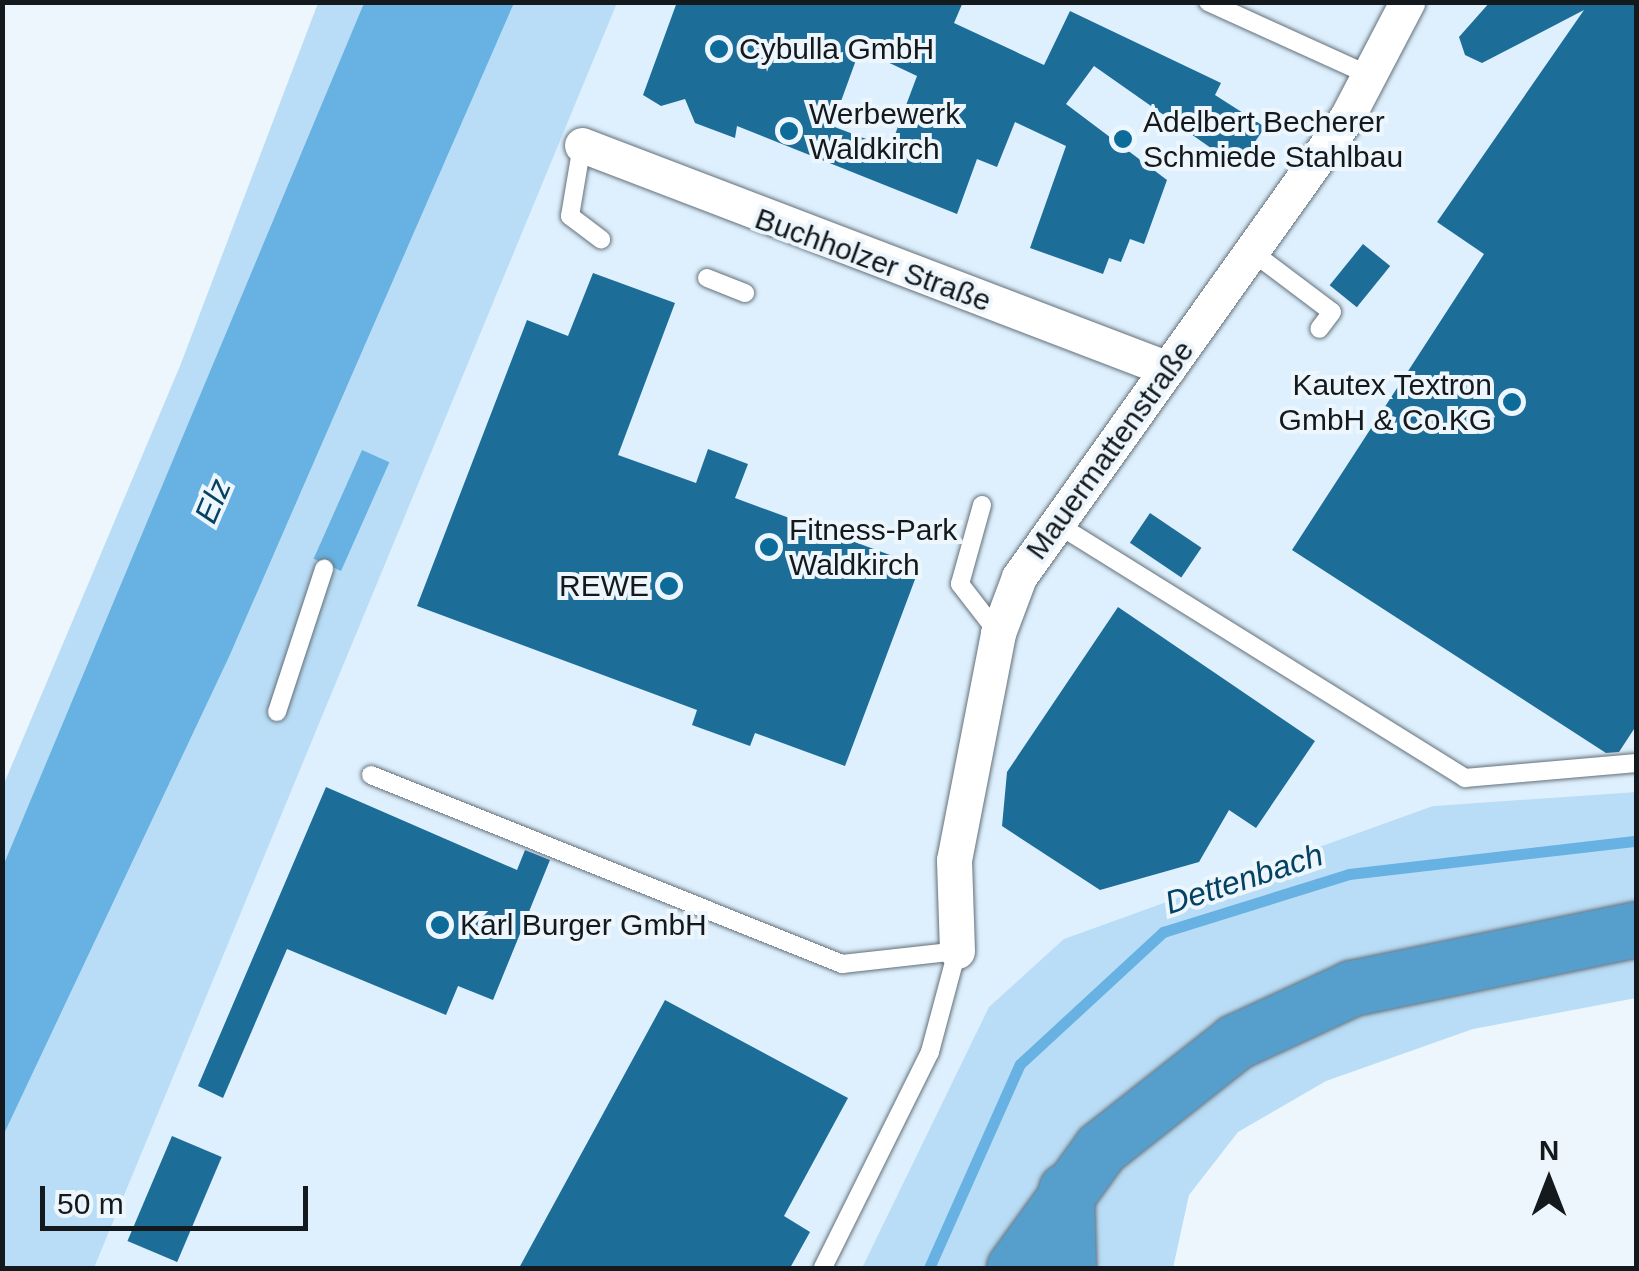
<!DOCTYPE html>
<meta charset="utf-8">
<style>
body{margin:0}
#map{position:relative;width:1639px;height:1271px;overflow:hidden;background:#edf6fc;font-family:Arial,sans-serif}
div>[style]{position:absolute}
.built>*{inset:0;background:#def0fd}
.green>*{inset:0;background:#b9ddf6}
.water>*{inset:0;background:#67b2e2;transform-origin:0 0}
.stream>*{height:11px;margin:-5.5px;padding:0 5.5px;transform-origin:5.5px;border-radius:5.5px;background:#67b2e2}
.building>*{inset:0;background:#1d6d99;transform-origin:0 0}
.roads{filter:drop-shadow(0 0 2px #63707a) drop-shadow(0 0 2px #63707a)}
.lane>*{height:18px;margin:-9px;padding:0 9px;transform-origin:9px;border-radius:9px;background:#fff}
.street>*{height:35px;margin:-17.5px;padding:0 17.5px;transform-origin:17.5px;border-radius:17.5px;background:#fff}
.highway>*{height:55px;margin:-27.5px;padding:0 27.5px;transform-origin:27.5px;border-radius:27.5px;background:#569fcc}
.dots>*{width:28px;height:28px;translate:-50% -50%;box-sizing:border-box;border:5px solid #edf6fc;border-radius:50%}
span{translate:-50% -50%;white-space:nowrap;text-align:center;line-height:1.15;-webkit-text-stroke:8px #edf6fc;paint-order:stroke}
.poi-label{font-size:30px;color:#13191c}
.left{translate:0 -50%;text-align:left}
.right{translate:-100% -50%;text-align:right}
.street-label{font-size:30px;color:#13191c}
.water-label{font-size:32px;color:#034262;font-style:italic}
.frame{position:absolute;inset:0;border:5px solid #13191c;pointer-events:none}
.north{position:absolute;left:1499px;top:1131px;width:100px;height:100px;-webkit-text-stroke:8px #edf6fc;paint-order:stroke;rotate:0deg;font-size:28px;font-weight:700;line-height:40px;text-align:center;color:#13191c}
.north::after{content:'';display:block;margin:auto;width:35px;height:45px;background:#13191c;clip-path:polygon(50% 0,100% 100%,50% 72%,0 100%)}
.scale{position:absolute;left:40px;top:1186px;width:268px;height:45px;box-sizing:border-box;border:5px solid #13191c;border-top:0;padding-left:12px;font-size:30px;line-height:35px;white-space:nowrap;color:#13191c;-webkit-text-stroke:8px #edf6fc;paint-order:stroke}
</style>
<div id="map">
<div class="built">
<div style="clip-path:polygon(617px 3px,1636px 3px,1636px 792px,1433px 806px,895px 1205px,862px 1268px,94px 1268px)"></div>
</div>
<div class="green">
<div style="clip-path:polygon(318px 3px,364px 3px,3px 866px,3px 786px,180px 366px)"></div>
<div style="clip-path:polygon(514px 3px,617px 3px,94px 1268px,3px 1268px,3px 1136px,229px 657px)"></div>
<div style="clip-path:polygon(1636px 792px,1636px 998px,1473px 1029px,1326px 1081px,1238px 1132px,1189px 1195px,1173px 1268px,862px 1268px,989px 1007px,1064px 939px,1433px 806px)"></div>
</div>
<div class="water">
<div style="clip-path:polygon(364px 3px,514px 3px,229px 657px,3px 1136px,3px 866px)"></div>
<div style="left:362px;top:450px;width:30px;height:119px;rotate:24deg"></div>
</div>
<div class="stream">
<div style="left:929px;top:1268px;width:223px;rotate:-66deg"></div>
<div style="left:1020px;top:1064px;width:195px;rotate:-42.7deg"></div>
<div style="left:1163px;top:932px;width:195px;rotate:-17.3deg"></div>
<div style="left:1349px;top:874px;width:289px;rotate:-6.6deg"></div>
</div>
<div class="building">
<div style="clip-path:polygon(evenodd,677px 2px,963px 2px,954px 23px,1044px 65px,1070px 11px,1221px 83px,1215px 95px,1265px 127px,1238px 167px,1094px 66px,1066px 104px,1167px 180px,1144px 244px,1130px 239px,1121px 262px,1109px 258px,1103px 274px,1030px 248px,1066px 146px,1015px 122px,997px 167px,977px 159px,957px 214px,737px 126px,735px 138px,695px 123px,685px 99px,661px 106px,643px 95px,677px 2px,860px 49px,917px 76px,890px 148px,832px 126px,860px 49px)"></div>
<div style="clip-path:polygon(1490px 2px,1636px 2px,1636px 726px,1619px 752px,1606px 753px,1292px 550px,1484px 254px,1437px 222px,1584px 10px,1482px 63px,1465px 55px,1459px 37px)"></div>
<div style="left:1363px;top:244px;width:35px;height:53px;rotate:39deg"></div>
<div style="clip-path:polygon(593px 273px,675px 303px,618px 455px,696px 483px,708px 449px,748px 464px,735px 498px,920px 566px,845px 766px,755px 733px,750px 746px,692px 725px,697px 710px,417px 606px,527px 320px,568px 336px)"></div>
<div style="left:1150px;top:513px;width:62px;height:36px;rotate:34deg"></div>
<div style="clip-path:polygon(1118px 607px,1315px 741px,1256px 828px,1229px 810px,1199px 862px,1100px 890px,1002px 826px,1007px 772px)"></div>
<div style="clip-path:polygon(326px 787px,517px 870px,525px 850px,550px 860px,493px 1000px,458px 986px,446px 1015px,287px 949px,223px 1098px,198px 1086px)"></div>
<div style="clip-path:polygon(665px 1000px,848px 1098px,784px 1216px,810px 1232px,790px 1268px,519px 1268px)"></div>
<div style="left:172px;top:1136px;width:54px;height:114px;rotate:23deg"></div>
</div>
<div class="roads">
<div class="lane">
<div style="left:1208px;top:2px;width:177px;rotate:24.4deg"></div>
<div style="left:582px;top:145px;width:72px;rotate:99.6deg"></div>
<div style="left:570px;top:216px;width:39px;rotate:37deg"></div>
<div style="left:1251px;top:251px;width:101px;rotate:37deg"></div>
<div style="left:1332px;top:312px;width:21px;rotate:127deg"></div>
<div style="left:707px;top:278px;width:41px;rotate:21.5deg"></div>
<div style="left:982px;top:505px;width:82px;rotate:105.6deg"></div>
<div style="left:960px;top:584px;width:62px;rotate:52.2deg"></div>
<div style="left:1057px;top:524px;width:481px;rotate:31.9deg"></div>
<div style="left:1465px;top:778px;width:172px;rotate:-5deg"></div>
<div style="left:277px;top:712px;width:151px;rotate:-71.8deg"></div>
<div style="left:371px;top:775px;width:508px;rotate:21.86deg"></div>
<div style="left:842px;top:964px;width:116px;rotate:-6.4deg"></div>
<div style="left:957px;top:951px;width:105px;rotate:105deg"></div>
<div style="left:930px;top:1052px;width:241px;rotate:116.4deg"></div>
</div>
<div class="street">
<div style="left:582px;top:145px;width:627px;rotate:20.92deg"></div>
<div style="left:957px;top:951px;width:91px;rotate:-91.9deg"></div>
<div style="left:954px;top:860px;width:231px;rotate:-79deg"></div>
<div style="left:998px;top:633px;width:60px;rotate:-69.4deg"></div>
<div style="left:1019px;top:577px;width:565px;rotate:-54.51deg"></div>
<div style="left:1347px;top:117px;width:130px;rotate:-62.4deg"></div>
</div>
<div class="highway">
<div style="left:1066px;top:1190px;width:78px;rotate:88.5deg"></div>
<div style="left:1014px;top:1268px;width:148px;rotate:-54.1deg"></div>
<div style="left:1101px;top:1148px;width:171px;rotate:-38.3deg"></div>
<div style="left:1235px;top:1042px;width:129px;rotate:-24.8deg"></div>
<div style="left:1352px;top:988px;width:290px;rotate:-11.7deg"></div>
</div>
</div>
<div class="dots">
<div style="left:719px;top:49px;background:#0d6b9a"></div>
<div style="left:789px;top:131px;background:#0d6b9a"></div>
<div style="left:1123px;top:139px;background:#0d6b9a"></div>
<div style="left:1512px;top:402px;background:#0d6b9a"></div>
<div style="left:769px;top:547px;background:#0d6b9a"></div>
<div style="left:669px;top:586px;background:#0d6b9a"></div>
<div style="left:440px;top:925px;background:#0d6b9a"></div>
</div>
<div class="poi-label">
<span class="left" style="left:739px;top:49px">Cybulla GmbH</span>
<span class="left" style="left:809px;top:131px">Werbewerk<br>Waldkirch</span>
<span class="left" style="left:1143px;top:139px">Adelbert Becherer<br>Schmiede Stahlbau</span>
<span class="right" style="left:1492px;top:402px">Kautex Textron<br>GmbH &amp; Co.KG</span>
<span class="left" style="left:789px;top:547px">Fitness-Park<br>Waldkirch</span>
<span class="right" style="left:649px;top:586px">REWE</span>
<span class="left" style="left:460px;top:925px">Karl Burger GmbH</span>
</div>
<div class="street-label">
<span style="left:873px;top:260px;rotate:20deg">Buchholzer Straße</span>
<span style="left:1110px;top:450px;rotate:-54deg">Mauermattenstraße</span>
</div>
<div class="water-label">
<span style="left:213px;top:501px;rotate:-67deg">Elz</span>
<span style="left:1244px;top:879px;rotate:-18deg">Dettenbach</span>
</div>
<div class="frame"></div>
<div class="north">N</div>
<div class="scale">50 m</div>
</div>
